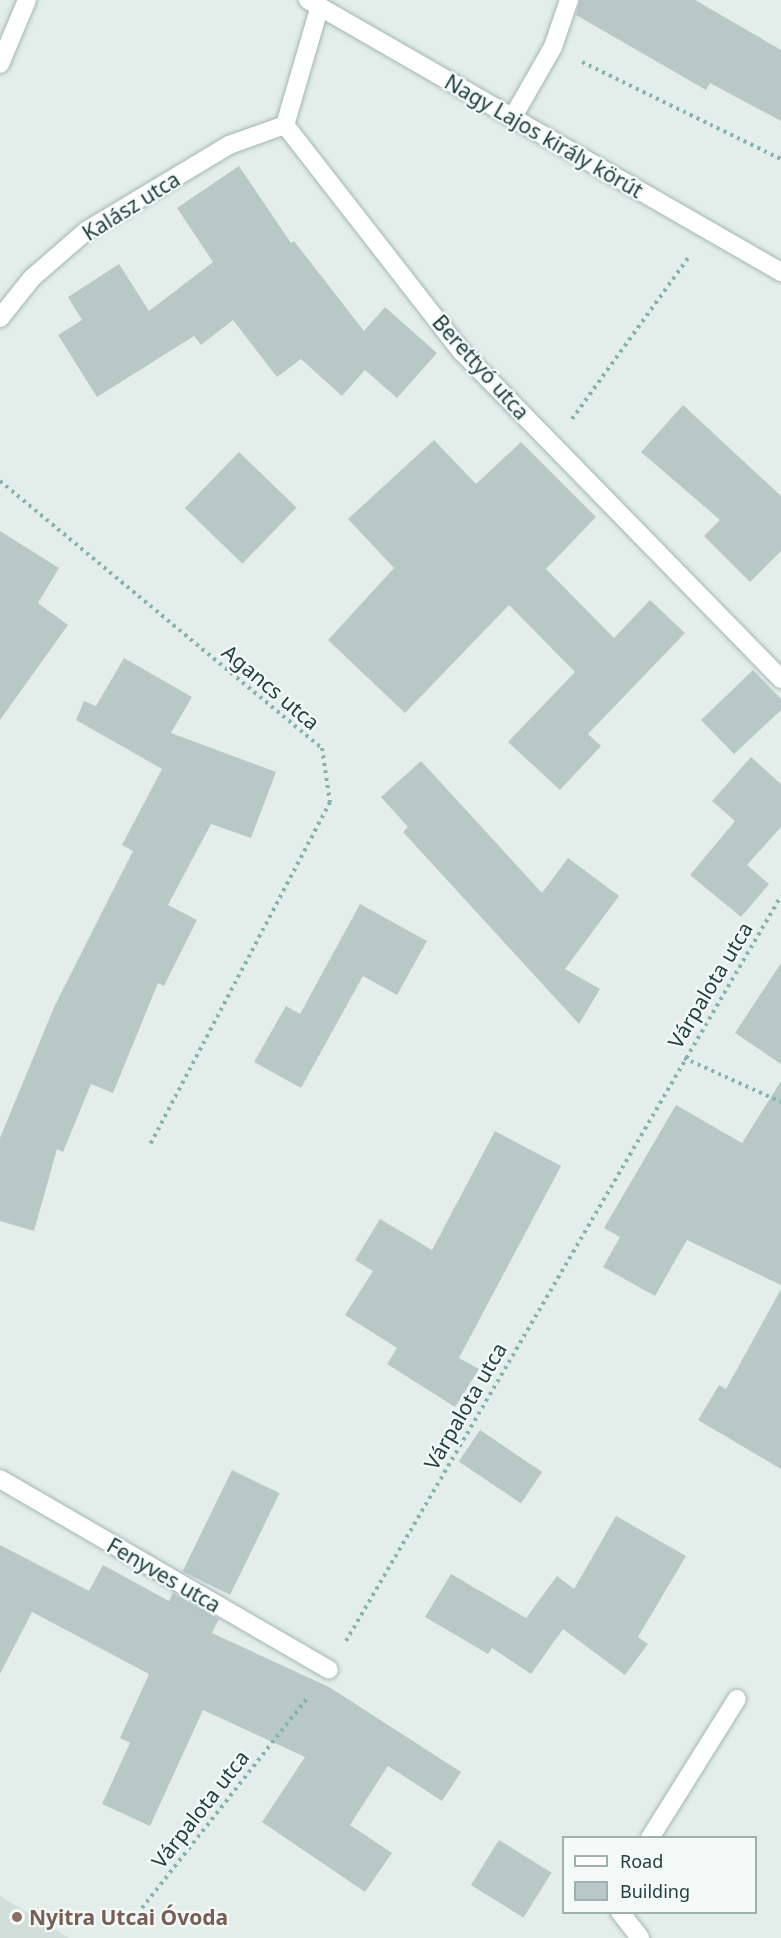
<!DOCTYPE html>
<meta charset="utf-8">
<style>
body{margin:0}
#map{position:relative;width:781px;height:1938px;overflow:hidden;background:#e3eeeb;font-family:"Noto Sans",sans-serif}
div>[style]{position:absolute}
.built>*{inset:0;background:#d1deda}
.building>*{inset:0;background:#b8c9c5;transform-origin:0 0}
.path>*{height:4px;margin-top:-2px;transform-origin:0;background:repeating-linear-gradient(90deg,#82b3ae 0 3px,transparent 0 7.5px)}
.roads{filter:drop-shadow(0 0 2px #a5b6b4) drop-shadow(0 0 2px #a5b6b4)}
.service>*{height:18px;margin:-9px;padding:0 9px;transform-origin:9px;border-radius:9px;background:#fff}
.minor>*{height:18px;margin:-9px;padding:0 9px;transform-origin:9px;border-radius:9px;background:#fff}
.dots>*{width:16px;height:16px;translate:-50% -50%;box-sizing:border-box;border:3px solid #f4faf8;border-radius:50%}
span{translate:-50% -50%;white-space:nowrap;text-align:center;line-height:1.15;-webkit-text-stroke:4.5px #f4faf8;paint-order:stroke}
.street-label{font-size:21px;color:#22403e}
.education-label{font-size:21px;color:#785e54;font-weight:700}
.left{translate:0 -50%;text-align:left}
.legend{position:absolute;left:562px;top:1836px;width:195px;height:78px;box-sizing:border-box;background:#f4faf8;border:2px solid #a0b0ae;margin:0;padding:8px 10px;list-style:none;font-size:18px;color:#22403e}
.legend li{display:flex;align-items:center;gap:12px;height:30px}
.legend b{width:30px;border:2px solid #a0b0ae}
</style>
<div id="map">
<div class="built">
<div style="clip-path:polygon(0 1896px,69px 1938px,0 1938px)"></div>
</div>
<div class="building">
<div style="clip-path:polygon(580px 0,695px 0,781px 50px,781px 121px,710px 83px,706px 90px,576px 15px)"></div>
<div style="clip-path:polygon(239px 166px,291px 243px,294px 241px,364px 331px,385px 307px,437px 353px,397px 398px,365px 370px,342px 396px,301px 359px,277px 377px,233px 320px,201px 345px,194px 336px,97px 397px,58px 335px,82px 320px,68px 297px,119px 264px,149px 311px,213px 262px,177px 208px)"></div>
<div style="clip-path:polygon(683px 405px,781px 496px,781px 551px,750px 582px,704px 536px,720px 520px,641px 452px)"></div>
<div style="clip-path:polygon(434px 440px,476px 484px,521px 442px,596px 517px,546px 569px,614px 638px,650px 600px,685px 633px,588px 734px,601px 746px,560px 790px,508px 742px,575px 672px,509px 605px,405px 713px,328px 640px,394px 568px,348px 519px)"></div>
<div style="left:239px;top:452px;width:80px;height:78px;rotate:44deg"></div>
<div style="clip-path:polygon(0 531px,59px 568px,38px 603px,68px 625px,0 720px)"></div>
<div style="clip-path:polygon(124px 658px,192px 697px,171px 733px,276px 772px,251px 838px,211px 824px,168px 905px,197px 920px,164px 986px,158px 983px,113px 1093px,91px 1084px,63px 1152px,57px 1149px,34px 1231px,0 1221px,0 1138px,55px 1005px,133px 851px,122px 845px,162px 769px,76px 720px,84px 701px,96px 706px)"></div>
<div style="clip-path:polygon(753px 670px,781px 699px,781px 710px,734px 754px,701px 720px)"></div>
<div style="clip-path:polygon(751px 757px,781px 784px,781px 827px,747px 865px,769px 884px,741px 917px,690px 875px,735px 821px,712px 801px)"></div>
<div style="clip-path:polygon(421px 761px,542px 893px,568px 858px,619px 896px,565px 969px,600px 989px,579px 1024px,403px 832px,408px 827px,381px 797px)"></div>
<div style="clip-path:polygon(360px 904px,427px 941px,397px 995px,363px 976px,301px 1088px,254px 1062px,286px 1006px,300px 1014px)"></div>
<div style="clip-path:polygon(781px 963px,781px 1064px,735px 1033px)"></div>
<div style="clip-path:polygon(781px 1081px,781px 1285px,687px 1240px,655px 1296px,603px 1267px,620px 1237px,604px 1228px,676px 1105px,742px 1143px)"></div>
<div style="clip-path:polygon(495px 1131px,561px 1166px,459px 1358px,479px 1369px,455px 1407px,387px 1364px,397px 1348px,345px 1315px,373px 1271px,355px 1260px,380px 1219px,432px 1250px)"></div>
<div style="clip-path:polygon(781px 1289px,781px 1469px,698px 1420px,719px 1385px,726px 1389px)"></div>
<div style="left:480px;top:1430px;width:75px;height:38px;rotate:34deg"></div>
<div style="left:232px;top:1470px;width:53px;height:113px;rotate:26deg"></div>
<div style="clip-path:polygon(616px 1516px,686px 1556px,638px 1637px,648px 1644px,625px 1675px,563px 1629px,531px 1674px,492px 1648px,488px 1654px,425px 1617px,451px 1574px,526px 1618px,557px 1576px,574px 1589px)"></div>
<div style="clip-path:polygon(0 1545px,89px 1591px,103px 1565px,169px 1601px,173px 1593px,219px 1619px,212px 1633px,329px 1687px,461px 1772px,442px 1801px,388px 1766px,350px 1825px,392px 1853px,365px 1892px,262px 1822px,305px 1757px,203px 1710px,150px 1826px,102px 1804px,130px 1743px,120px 1738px,149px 1674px,32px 1612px,0 1674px)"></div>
<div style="left:499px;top:1840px;width:62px;height:53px;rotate:32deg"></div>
</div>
<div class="path">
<div style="left:582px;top:62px;width:221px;rotate:26deg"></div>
<div style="left:572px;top:419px;width:200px;rotate:-54.2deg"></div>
<div style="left:0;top:481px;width:418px;rotate:39.7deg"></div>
<div style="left:322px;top:748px;width:55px;rotate:81.6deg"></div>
<div style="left:330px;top:802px;width:387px;rotate:117.7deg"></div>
<div style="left:684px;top:1058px;width:107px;rotate:24.4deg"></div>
<div style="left:346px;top:1641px;width:863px;rotate:-59.72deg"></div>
<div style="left:142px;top:1908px;width:268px;rotate:-51.8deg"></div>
</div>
<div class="roads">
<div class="service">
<div style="left:0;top:64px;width:69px;rotate:-67.1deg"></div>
</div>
<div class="minor">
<div style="left:308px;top:0;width:546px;rotate:29.9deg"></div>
<div style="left:319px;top:9px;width:121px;rotate:106.3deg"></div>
<div style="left:285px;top:125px;width:288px;rotate:52.1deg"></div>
<div style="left:462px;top:352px;width:457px;rotate:45.7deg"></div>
<div style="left:514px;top:115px;width:78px;rotate:-60.2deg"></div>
<div style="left:553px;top:47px;width:50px;rotate:-71.2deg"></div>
<div style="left:0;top:318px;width:51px;rotate:-51.3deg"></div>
<div style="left:32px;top:278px;width:72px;rotate:-41deg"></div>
<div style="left:86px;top:231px;width:167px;rotate:-31deg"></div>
<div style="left:229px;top:145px;width:59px;rotate:-19.7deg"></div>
<div style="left:0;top:1479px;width:380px;rotate:30.1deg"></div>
<div style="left:650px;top:1838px;width:164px;rotate:-58deg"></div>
<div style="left:620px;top:1912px;width:33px;rotate:52deg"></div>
</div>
</div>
<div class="dots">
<div style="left:17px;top:1917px;background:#8d6e63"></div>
</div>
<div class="street-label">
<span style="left:544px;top:136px;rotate:30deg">Nagy Lajos király körút</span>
<span style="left:131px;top:206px;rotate:-32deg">Kalász utca</span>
<span style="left:481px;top:367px;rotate:48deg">Berettyó utca</span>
<span style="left:271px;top:687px;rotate:40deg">Agancs utca</span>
<span style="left:710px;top:985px;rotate:-59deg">Várpalota utca</span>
<span style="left:465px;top:1406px;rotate:-60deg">Várpalota utca</span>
<span style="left:164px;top:1575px;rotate:30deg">Fenyves utca</span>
<span style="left:200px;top:1809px;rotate:-52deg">Várpalota utca</span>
</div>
<div class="education-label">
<span class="left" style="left:29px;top:1917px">Nyitra Utcai Óvoda</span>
</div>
<ul class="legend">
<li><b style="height:8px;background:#fff"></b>Road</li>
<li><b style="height:16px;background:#b8c9c5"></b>Building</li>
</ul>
</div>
